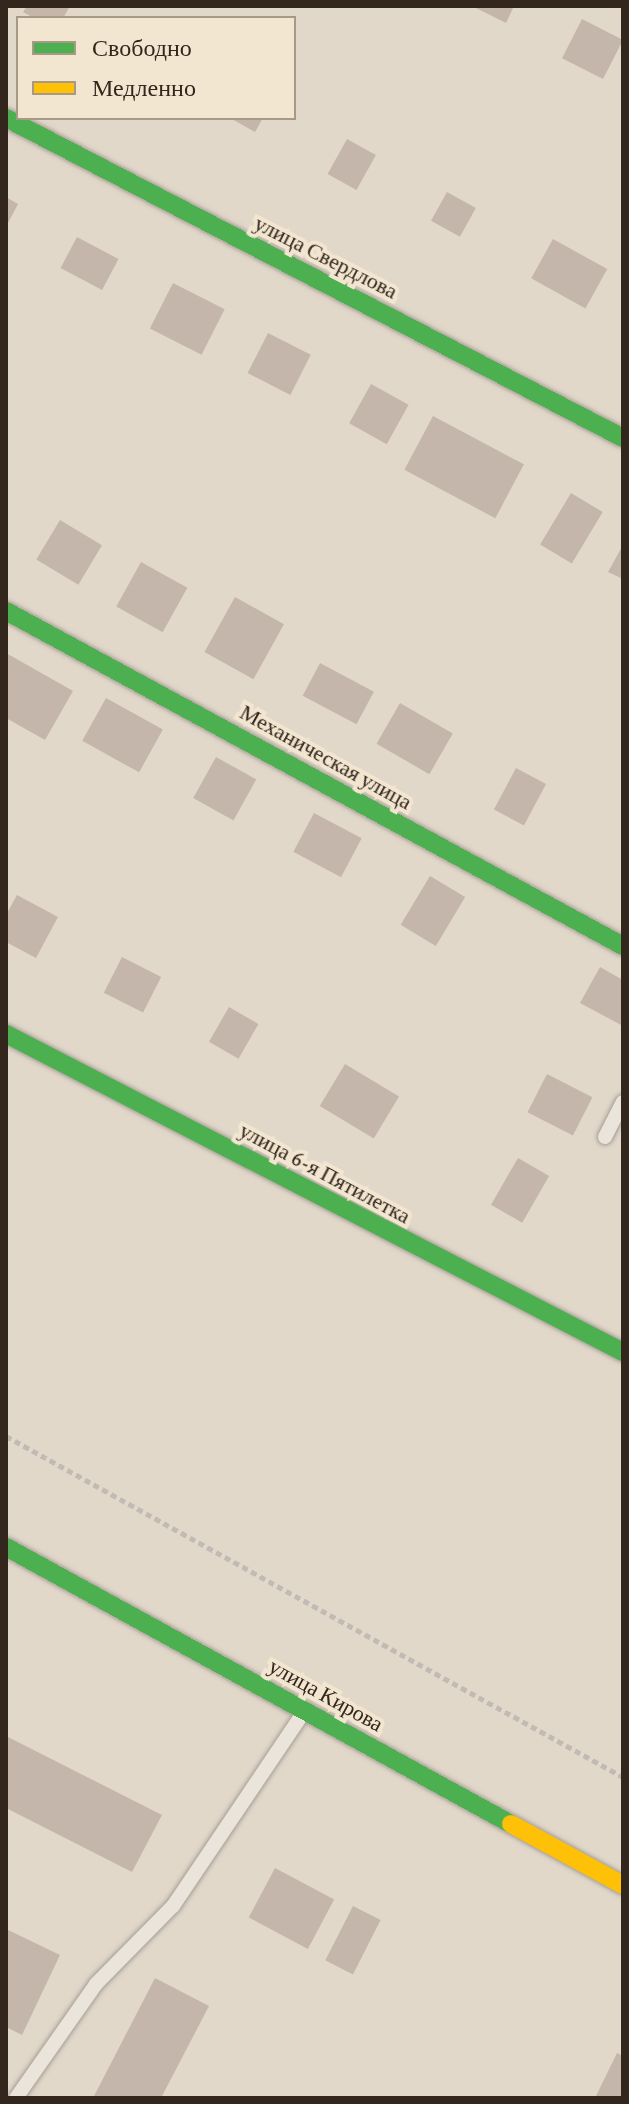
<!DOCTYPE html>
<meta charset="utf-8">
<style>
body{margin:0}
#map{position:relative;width:629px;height:2104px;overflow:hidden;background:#e1d8ca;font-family:"Crimson Pro",serif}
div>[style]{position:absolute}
.building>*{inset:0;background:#c4b6ab;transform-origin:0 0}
.path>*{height:5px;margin-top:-2.5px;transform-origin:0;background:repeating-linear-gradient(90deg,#c2bbb3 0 6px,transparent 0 10px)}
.roads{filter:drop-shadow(0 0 2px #a69e94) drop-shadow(0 0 2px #a69e94)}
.lane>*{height:14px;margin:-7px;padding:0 7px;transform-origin:7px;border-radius:7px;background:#eae4db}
.fast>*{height:18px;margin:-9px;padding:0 9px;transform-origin:9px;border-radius:9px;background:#4caf50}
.slow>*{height:18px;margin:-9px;padding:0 9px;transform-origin:9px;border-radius:9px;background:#ffc107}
span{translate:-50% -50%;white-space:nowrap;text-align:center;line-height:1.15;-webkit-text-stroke:8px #f2e6d0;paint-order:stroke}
.street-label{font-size:22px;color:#33261d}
.frame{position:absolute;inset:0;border:8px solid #33261d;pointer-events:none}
.legend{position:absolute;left:16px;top:16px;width:280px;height:104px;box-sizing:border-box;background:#f2e6d0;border:2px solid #a69988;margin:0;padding:10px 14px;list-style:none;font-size:24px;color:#33261d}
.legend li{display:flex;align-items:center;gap:16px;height:40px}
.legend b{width:40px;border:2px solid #a69988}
</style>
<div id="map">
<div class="building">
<div style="clip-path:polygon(27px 6px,70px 6px,63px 18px,34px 18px,23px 12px)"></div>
<div style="clip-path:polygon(472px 6px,514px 6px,506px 23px)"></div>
<div style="left:582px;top:19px;width:46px;height:44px;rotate:27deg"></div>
<div style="clip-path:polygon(230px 118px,263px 118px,255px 132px)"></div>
<div style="left:347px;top:139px;width:33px;height:40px;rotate:29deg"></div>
<div style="left:447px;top:192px;width:33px;height:33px;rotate:29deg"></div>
<div style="clip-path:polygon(6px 197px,18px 204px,6px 227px)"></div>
<div style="left:77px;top:237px;width:47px;height:35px;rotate:28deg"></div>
<div style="left:553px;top:239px;width:62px;height:45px;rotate:29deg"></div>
<div style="left:173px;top:283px;width:58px;height:51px;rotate:27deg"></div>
<div style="left:268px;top:333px;width:48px;height:45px;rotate:27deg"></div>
<div style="left:371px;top:384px;width:43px;height:45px;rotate:29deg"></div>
<div style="left:433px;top:416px;width:103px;height:61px;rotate:28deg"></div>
<div style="left:571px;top:493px;width:37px;height:60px;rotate:31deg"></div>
<div style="left:60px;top:520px;width:49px;height:46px;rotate:31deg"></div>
<div style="clip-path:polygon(623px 545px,623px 579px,608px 572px)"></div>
<div style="left:141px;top:562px;width:53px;height:51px;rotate:29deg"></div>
<div style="left:235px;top:597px;width:56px;height:63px;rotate:29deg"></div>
<div style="clip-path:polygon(6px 653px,73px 691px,45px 740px,6px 718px)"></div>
<div style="left:320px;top:663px;width:61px;height:37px;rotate:28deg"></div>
<div style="left:106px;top:698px;width:65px;height:49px;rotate:29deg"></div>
<div style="left:400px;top:703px;width:61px;height:47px;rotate:30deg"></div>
<div style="left:216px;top:757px;width:46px;height:47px;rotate:29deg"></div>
<div style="left:516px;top:768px;width:34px;height:47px;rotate:28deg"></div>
<div style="left:314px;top:813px;width:54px;height:44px;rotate:28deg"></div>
<div style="left:430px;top:876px;width:41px;height:57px;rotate:31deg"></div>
<div style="clip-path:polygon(17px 895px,58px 917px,36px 958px,6px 942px,6px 915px)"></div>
<div style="left:122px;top:957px;width:44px;height:40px;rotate:27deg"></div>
<div style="clip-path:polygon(600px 967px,623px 980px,623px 1026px,580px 1003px)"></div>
<div style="left:229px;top:1007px;width:34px;height:40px;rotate:30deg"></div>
<div style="left:345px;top:1064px;width:63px;height:49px;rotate:31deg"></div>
<div style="left:547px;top:1074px;width:51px;height:43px;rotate:27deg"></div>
<div style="left:518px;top:1158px;width:36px;height:54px;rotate:30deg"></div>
<div style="clip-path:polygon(6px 1736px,162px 1815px,132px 1872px,6px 1808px)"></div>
<div style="left:275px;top:1868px;width:67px;height:56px;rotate:28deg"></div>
<div style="left:353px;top:1906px;width:31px;height:61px;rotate:27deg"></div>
<div style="clip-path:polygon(6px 1929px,60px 1955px,22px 2035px,6px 2027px)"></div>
<div style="clip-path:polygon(155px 1978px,209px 2006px,161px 2098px,93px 2098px)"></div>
<div style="clip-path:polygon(617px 2053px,623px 2056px,623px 2098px,595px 2098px)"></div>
</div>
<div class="path">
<div style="left:6px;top:1436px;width:705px;rotate:28.93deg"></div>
</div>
<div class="roads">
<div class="lane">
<div style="left:605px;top:1137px;width:39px;rotate:-63deg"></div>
<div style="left:16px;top:2098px;width:139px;rotate:-54.9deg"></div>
<div style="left:96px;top:1984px;width:110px;rotate:-45.4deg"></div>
<div style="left:173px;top:1906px;width:230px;rotate:-56deg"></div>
</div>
<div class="fast">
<div style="left:6px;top:118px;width:695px;rotate:27.41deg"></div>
<div style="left:6px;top:611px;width:702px;rotate:28.5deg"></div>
<div style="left:6px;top:1034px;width:694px;rotate:27.27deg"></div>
<div style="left:6px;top:1547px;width:576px;rotate:28.75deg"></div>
</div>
<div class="slow">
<div style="left:511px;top:1824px;width:128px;rotate:28.6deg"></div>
</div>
</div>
<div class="street-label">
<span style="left:326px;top:257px;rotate:27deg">улица Свердлова</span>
<span style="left:326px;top:757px;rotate:29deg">Механическая улица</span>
<span style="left:325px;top:1173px;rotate:28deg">улица 6-я Пятилетка</span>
<span style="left:326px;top:1695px;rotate:29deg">улица Кирова</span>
</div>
<div class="frame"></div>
<ul class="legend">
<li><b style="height:10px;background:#4caf50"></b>Свободно</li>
<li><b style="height:10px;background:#ffc107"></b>Медленно</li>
</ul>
</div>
